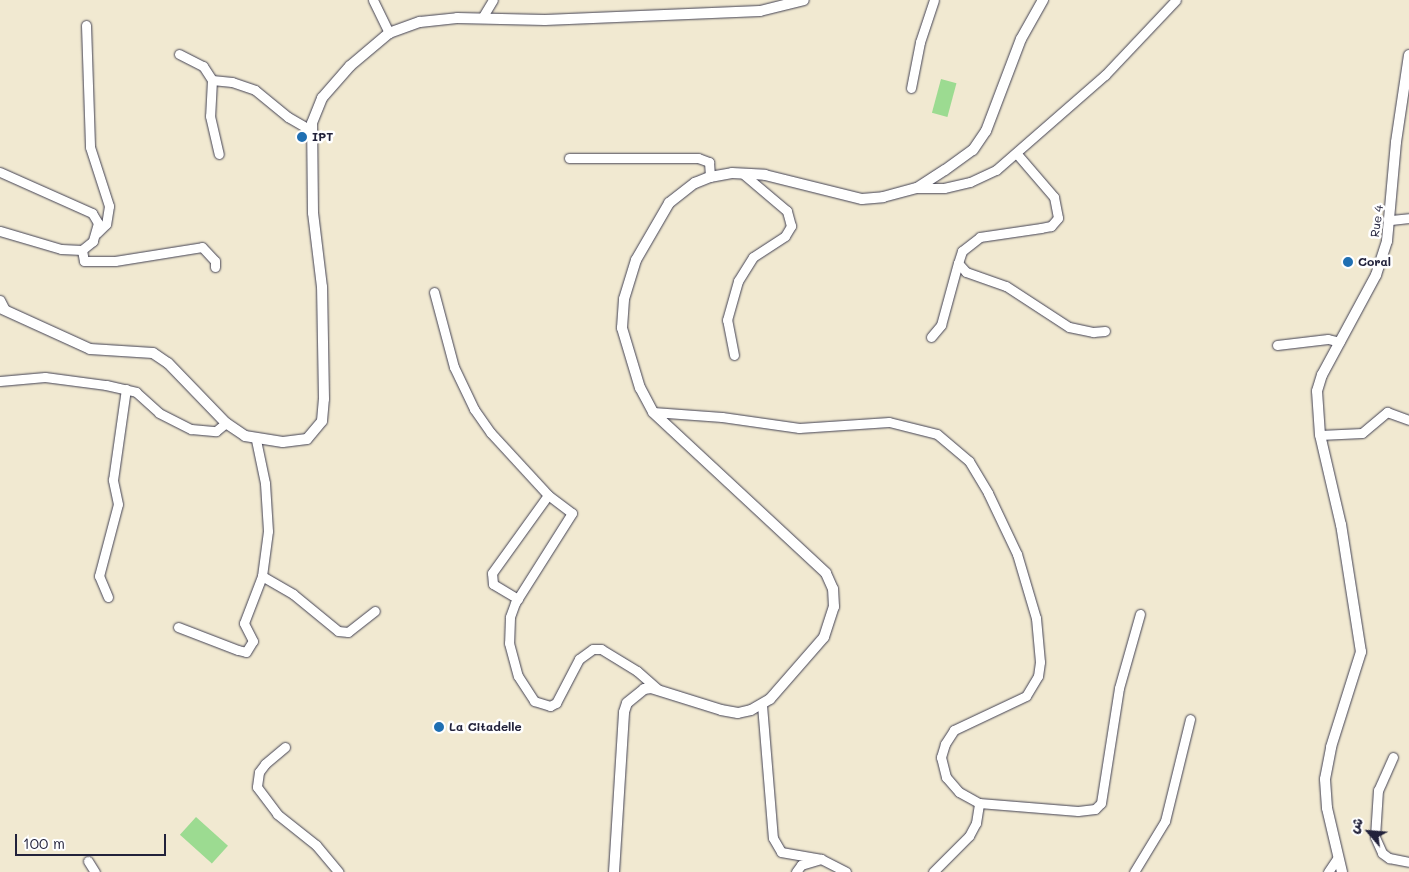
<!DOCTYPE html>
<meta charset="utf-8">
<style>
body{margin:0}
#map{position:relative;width:1409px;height:872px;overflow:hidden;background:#f1e9d1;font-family:Mali,"Playpen Sans Arabic",sans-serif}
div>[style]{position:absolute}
.green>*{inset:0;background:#9cdb91;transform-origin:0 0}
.roads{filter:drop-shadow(0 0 1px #414052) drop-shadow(0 0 1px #414052)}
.minor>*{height:9px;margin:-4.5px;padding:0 4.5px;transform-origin:4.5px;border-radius:4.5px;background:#fff}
.tertiary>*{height:10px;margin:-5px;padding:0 5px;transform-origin:5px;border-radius:5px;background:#fff}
.dots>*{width:14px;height:14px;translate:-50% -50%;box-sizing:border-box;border:2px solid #fff;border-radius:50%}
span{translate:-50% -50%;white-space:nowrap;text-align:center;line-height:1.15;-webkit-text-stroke:5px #fff;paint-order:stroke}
.poi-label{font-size:12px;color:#22223b;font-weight:700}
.left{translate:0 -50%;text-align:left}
.street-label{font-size:12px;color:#22223b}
.north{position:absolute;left:1344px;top:807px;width:50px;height:50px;-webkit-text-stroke:4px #fff;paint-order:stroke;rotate:297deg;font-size:14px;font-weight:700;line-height:20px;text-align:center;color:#22223b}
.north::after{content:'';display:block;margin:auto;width:18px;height:22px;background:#22223b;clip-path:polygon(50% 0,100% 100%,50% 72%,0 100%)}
.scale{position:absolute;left:15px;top:834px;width:151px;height:22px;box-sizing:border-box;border:2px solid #22223b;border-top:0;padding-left:6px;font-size:15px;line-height:18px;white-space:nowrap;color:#22223b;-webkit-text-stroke:4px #fff;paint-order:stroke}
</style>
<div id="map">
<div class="green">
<div style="left:941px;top:79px;width:16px;height:35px;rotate:15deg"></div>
<div style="left:196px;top:817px;width:43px;height:24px;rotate:42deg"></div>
</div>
<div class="roads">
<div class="minor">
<div style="left:373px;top:0;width:37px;rotate:64deg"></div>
<div style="left:482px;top:18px;width:21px;rotate:-59deg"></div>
<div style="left:86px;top:25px;width:122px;rotate:88.1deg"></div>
<div style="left:90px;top:147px;width:62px;rotate:72.1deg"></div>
<div style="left:109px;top:206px;width:18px;rotate:99deg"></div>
<div style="left:106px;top:224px;width:13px;rotate:135deg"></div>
<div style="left:179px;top:54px;width:27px;rotate:27deg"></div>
<div style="left:203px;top:66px;width:17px;rotate:57deg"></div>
<div style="left:212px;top:80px;width:20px;rotate:6deg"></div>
<div style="left:232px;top:82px;width:24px;rotate:19deg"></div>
<div style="left:255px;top:90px;width:43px;rotate:39.3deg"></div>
<div style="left:288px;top:117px;width:28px;rotate:30deg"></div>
<div style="left:212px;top:80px;width:36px;rotate:93deg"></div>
<div style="left:210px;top:116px;width:39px;rotate:77deg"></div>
<div style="left:911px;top:88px;width:47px;rotate:-78.9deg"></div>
<div style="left:920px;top:42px;width:44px;rotate:-71.6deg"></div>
<div style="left:1017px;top:154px;width:57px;rotate:49.3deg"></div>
<div style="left:1054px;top:197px;width:21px;rotate:79deg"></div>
<div style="left:1058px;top:218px;width:11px;rotate:131deg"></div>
<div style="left:1051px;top:226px;width:10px;rotate:169deg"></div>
<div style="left:1041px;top:228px;width:62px;rotate:171.6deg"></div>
<div style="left:980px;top:237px;width:23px;rotate:142deg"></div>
<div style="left:962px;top:251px;width:13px;rotate:108deg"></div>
<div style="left:958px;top:263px;width:12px;rotate:48deg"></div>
<div style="left:966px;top:272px;width:42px;rotate:19.3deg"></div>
<div style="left:1006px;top:286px;width:75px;rotate:33.1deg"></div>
<div style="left:1069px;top:327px;width:25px;rotate:12deg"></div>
<div style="left:1093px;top:332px;width:12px;rotate:-5deg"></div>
<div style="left:569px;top:158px;width:129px"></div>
<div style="left:698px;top:158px;width:12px;rotate:20deg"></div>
<div style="left:709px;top:162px;width:15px;rotate:86deg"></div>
<div style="left:0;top:172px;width:101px;rotate:24deg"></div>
<div style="left:92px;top:213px;width:12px;rotate:59deg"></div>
<div style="left:98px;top:223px;width:19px;rotate:106deg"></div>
<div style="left:93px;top:241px;width:14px;rotate:141deg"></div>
<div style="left:82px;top:250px;width:21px;rotate:-177deg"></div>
<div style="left:61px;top:249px;width:64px;rotate:-163.6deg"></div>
<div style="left:917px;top:188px;width:27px"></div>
<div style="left:944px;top:188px;width:27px;rotate:-13deg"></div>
<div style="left:970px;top:182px;width:29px;rotate:-25deg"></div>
<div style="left:996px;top:170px;width:145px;rotate:-41.1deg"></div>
<div style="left:1105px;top:75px;width:103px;rotate:-46.6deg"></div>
<div style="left:1391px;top:220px;width:18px;rotate:-6deg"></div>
<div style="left:82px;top:250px;width:11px;rotate:80deg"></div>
<div style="left:84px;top:261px;width:31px"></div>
<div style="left:115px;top:261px;width:88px;rotate:-9.1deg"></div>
<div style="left:202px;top:247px;width:19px;rotate:47deg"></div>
<div style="left:215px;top:261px;width:6px;rotate:90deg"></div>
<div style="left:434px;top:292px;width:78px;rotate:75.1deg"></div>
<div style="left:454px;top:367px;width:47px;rotate:64.5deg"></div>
<div style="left:474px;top:409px;width:29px;rotate:55deg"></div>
<div style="left:491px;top:433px;width:84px;rotate:47.4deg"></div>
<div style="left:0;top:300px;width:11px;rotate:63deg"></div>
<div style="left:931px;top:337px;width:16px;rotate:-50deg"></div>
<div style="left:941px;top:325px;width:64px;rotate:-74.7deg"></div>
<div style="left:1277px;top:345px;width:51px;rotate:-6.7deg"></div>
<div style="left:1328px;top:339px;width:12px;rotate:14deg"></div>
<div style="left:734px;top:355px;width:36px;rotate:-101deg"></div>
<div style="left:727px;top:320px;width:41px;rotate:-74.2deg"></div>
<div style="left:738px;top:281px;width:28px;rotate:-58deg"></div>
<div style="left:753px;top:257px;width:38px;rotate:-33deg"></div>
<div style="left:785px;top:236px;width:12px;rotate:-59deg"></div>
<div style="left:791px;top:226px;width:16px;rotate:-105deg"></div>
<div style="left:787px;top:211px;width:59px;rotate:-139.8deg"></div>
<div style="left:0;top:381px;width:45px;rotate:-5.1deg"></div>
<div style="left:45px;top:377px;width:62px;rotate:7.5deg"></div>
<div style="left:106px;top:385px;width:31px;rotate:13deg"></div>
<div style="left:136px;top:392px;width:31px;rotate:42deg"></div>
<div style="left:159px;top:413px;width:36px;rotate:27deg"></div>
<div style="left:191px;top:429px;width:25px;rotate:5deg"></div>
<div style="left:216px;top:431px;width:13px;rotate:-39deg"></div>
<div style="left:653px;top:412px;width:69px;rotate:4.1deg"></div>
<div style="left:722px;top:417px;width:78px;rotate:8.1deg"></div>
<div style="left:799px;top:428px;width:90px;rotate:-3.8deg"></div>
<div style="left:889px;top:422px;width:49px;rotate:14deg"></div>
<div style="left:937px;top:434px;width:42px;rotate:40.2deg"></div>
<div style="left:969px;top:461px;width:37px;rotate:59deg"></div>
<div style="left:988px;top:493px;width:68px;rotate:64.6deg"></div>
<div style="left:1017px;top:554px;width:67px;rotate:73.5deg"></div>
<div style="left:1036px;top:618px;width:44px;rotate:84.8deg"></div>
<div style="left:1040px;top:662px;width:14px;rotate:98deg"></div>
<div style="left:1038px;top:676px;width:23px;rotate:121deg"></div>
<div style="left:1026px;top:696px;width:80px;rotate:154.7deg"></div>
<div style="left:954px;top:730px;width:17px;rotate:123deg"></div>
<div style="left:945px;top:744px;width:14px;rotate:107deg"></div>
<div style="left:941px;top:757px;width:21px;rotate:76deg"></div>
<div style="left:946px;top:777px;width:20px;rotate:49deg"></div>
<div style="left:959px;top:792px;width:23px;rotate:29deg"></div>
<div style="left:979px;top:803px;width:99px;rotate:4.6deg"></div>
<div style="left:1078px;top:811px;width:17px;rotate:-7deg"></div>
<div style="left:1095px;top:809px;width:8px;rotate:-45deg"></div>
<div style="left:1101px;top:803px;width:116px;rotate:-81.1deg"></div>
<div style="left:1119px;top:688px;width:77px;rotate:-74.2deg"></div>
<div style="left:1320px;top:435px;width:42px;rotate:-2.7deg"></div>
<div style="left:1362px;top:433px;width:33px;rotate:-40deg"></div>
<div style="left:1387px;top:412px;width:23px;rotate:20deg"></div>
<div style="left:262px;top:576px;width:36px;rotate:30deg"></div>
<div style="left:293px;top:594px;width:58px;rotate:39.4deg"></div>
<div style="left:338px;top:631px;width:10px;rotate:6deg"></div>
<div style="left:348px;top:632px;width:34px;rotate:-38deg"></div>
<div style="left:108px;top:597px;width:23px;rotate:-113deg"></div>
<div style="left:99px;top:576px;width:74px;rotate:-75.2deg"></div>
<div style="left:118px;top:504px;width:25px;rotate:-102deg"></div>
<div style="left:113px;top:480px;width:92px;rotate:-81.9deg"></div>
<div style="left:518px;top:599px;width:29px;rotate:-149deg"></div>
<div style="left:493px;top:584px;width:11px;rotate:-95deg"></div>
<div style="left:492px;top:573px;width:96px;rotate:-54.3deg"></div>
<div style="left:548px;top:495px;width:30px;rotate:37deg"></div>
<div style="left:572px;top:513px;width:107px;rotate:122.3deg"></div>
<div style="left:515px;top:603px;width:15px;rotate:110deg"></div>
<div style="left:510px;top:617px;width:26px;rotate:92deg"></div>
<div style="left:509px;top:643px;width:34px;rotate:75deg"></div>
<div style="left:518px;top:676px;width:30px;rotate:57deg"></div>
<div style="left:534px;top:701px;width:17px;rotate:17deg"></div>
<div style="left:550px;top:706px;width:7px;rotate:-27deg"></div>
<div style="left:556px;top:703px;width:50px;rotate:-62.4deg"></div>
<div style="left:579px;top:659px;width:17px;rotate:-36deg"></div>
<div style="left:593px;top:649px;width:8px"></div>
<div style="left:601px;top:649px;width:42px;rotate:31.4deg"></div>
<div style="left:637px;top:671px;width:29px;rotate:41deg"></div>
<div style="left:178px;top:627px;width:64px;rotate:21deg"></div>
<div style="left:238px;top:650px;width:8px;rotate:14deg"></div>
<div style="left:246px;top:652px;width:13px;rotate:-58deg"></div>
<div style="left:253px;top:641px;width:20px;rotate:-117deg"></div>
<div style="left:244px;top:623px;width:50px;rotate:-69deg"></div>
<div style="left:262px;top:576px;width:45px;rotate:-82.4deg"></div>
<div style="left:268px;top:531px;width:48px;rotate:-93.6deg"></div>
<div style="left:265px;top:483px;width:44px;rotate:-101.8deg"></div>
<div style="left:762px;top:705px;width:133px;rotate:85.3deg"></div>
<div style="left:773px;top:838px;width:16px;rotate:60deg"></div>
<div style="left:781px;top:852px;width:41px;rotate:9.9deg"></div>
<div style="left:285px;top:747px;width:26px;rotate:140deg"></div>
<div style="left:265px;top:764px;width:10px;rotate:127deg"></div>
<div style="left:259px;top:772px;width:15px;rotate:98deg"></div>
<div style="left:257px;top:787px;width:34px;rotate:53deg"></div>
<div style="left:277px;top:814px;width:50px;rotate:38.5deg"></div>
<div style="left:316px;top:845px;width:35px;rotate:50deg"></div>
<div style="left:1393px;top:757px;width:36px;rotate:114deg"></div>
<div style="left:1378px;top:790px;width:47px;rotate:93.7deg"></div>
<div style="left:1375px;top:837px;width:17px;rotate:66deg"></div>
<div style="left:1382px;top:853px;width:9px;rotate:36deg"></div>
<div style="left:1389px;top:858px;width:20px;rotate:11deg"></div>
<div style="left:88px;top:861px;width:13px;rotate:58deg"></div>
<div style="left:796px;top:872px;width:9px;rotate:-54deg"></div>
<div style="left:801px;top:865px;width:21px;rotate:-17deg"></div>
<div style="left:821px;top:859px;width:28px;rotate:27deg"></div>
<div style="left:933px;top:872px;width:51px;rotate:-45deg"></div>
<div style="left:969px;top:836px;width:15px;rotate:-62deg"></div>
<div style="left:976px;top:823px;width:20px;rotate:-81deg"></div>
<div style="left:1134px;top:872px;width:60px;rotate:-58.7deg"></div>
<div style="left:1165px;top:821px;width:105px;rotate:-76.2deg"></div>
<div style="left:1328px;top:872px;width:18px;rotate:-56deg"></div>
</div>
<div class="tertiary">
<div style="left:0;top:308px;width:99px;rotate:24.5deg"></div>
<div style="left:90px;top:349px;width:63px;rotate:3.6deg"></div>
<div style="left:153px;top:353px;width:18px;rotate:34deg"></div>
<div style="left:168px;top:363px;width:83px;rotate:46deg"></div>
<div style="left:226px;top:423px;width:23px;rotate:34deg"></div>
<div style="left:245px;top:436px;width:38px;rotate:9deg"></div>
<div style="left:283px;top:442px;width:24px;rotate:-7deg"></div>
<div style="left:307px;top:439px;width:23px;rotate:-50deg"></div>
<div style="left:322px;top:421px;width:22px;rotate:-85deg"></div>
<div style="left:324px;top:399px;width:112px;rotate:-91deg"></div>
<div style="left:322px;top:287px;width:75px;rotate:-96.9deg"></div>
<div style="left:313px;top:213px;width:90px;rotate:-90.6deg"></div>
<div style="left:312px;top:123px;width:27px;rotate:-68deg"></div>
<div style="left:322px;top:98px;width:43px;rotate:-48.8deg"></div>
<div style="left:350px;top:66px;width:51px;rotate:-40.2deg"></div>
<div style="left:389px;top:33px;width:33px;rotate:-20deg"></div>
<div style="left:420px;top:22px;width:37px;rotate:-6deg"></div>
<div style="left:457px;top:18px;width:88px;rotate:1.3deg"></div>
<div style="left:545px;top:20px;width:215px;rotate:-2.4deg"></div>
<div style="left:760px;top:11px;width:45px;rotate:-14deg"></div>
<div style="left:614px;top:872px;width:160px;rotate:-86.4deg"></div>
<div style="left:624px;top:712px;width:9px;rotate:-72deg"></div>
<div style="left:627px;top:703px;width:22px;rotate:-39deg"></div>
<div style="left:644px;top:689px;width:7px;rotate:-8deg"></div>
<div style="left:651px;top:688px;width:73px;rotate:17.4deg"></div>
<div style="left:721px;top:710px;width:17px;rotate:10deg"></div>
<div style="left:738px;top:713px;width:13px;rotate:-13deg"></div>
<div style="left:751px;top:710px;width:22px;rotate:-30deg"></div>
<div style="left:770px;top:699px;width:82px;rotate:-48.9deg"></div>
<div style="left:824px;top:637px;width:32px;rotate:-72deg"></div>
<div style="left:834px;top:607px;width:18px;rotate:-93deg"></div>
<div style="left:833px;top:589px;width:17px;rotate:-114deg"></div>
<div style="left:826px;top:573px;width:236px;rotate:-137.1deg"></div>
<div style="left:653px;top:412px;width:27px;rotate:-118deg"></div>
<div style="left:640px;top:388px;width:63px;rotate:-106.7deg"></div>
<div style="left:622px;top:328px;width:29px;rotate:-86deg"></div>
<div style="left:624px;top:299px;width:41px;rotate:-72.9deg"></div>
<div style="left:636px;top:260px;width:66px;rotate:-59.9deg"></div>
<div style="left:669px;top:203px;width:33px;rotate:-38deg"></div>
<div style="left:695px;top:183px;width:16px;rotate:-22deg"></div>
<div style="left:710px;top:177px;width:22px;rotate:-10deg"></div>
<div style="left:732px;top:173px;width:33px;rotate:3deg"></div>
<div style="left:765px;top:175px;width:100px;rotate:13.9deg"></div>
<div style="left:862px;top:199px;width:21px;rotate:-5deg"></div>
<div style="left:883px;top:197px;width:35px;rotate:-15deg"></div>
<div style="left:917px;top:188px;width:33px;rotate:-33deg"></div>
<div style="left:945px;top:170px;width:34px;rotate:-36deg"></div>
<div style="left:973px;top:150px;width:23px;rotate:-56deg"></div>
<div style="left:986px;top:131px;width:98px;rotate:-69.2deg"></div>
<div style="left:1021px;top:39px;width:45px;rotate:-60.6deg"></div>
<div style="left:1342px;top:872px;width:66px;rotate:-103.2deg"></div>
<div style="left:1327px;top:808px;width:29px;rotate:-94deg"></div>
<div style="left:1325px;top:779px;width:33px;rotate:-79deg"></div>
<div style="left:1331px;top:747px;width:100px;rotate:-72.5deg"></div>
<div style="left:1361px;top:652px;width:129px;rotate:-98.9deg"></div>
<div style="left:1341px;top:525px;width:92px;rotate:-103.1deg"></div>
<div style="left:1320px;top:435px;width:44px;rotate:-93.9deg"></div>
<div style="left:1317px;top:391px;width:17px;rotate:-73deg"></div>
<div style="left:1322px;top:375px;width:114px;rotate:-61.6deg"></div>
<div style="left:1376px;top:275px;width:36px;rotate:-72deg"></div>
<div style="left:1387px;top:241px;width:99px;rotate:-84.8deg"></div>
<div style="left:1396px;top:142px;width:88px;rotate:-81.5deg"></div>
</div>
</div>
<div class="dots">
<div style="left:302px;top:137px;background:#1f6fb2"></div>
<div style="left:1348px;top:262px;background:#1f6fb2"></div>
<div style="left:439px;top:727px;background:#1f6fb2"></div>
</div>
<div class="poi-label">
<span class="left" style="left:312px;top:137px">IPT</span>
<span class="left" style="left:1358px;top:262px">Coral</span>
<span class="left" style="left:449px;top:727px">La Citadelle</span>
</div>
<div class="street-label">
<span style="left:1377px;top:221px;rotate:-82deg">Rue 4</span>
</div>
<div class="north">ش</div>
<div class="scale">100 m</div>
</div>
